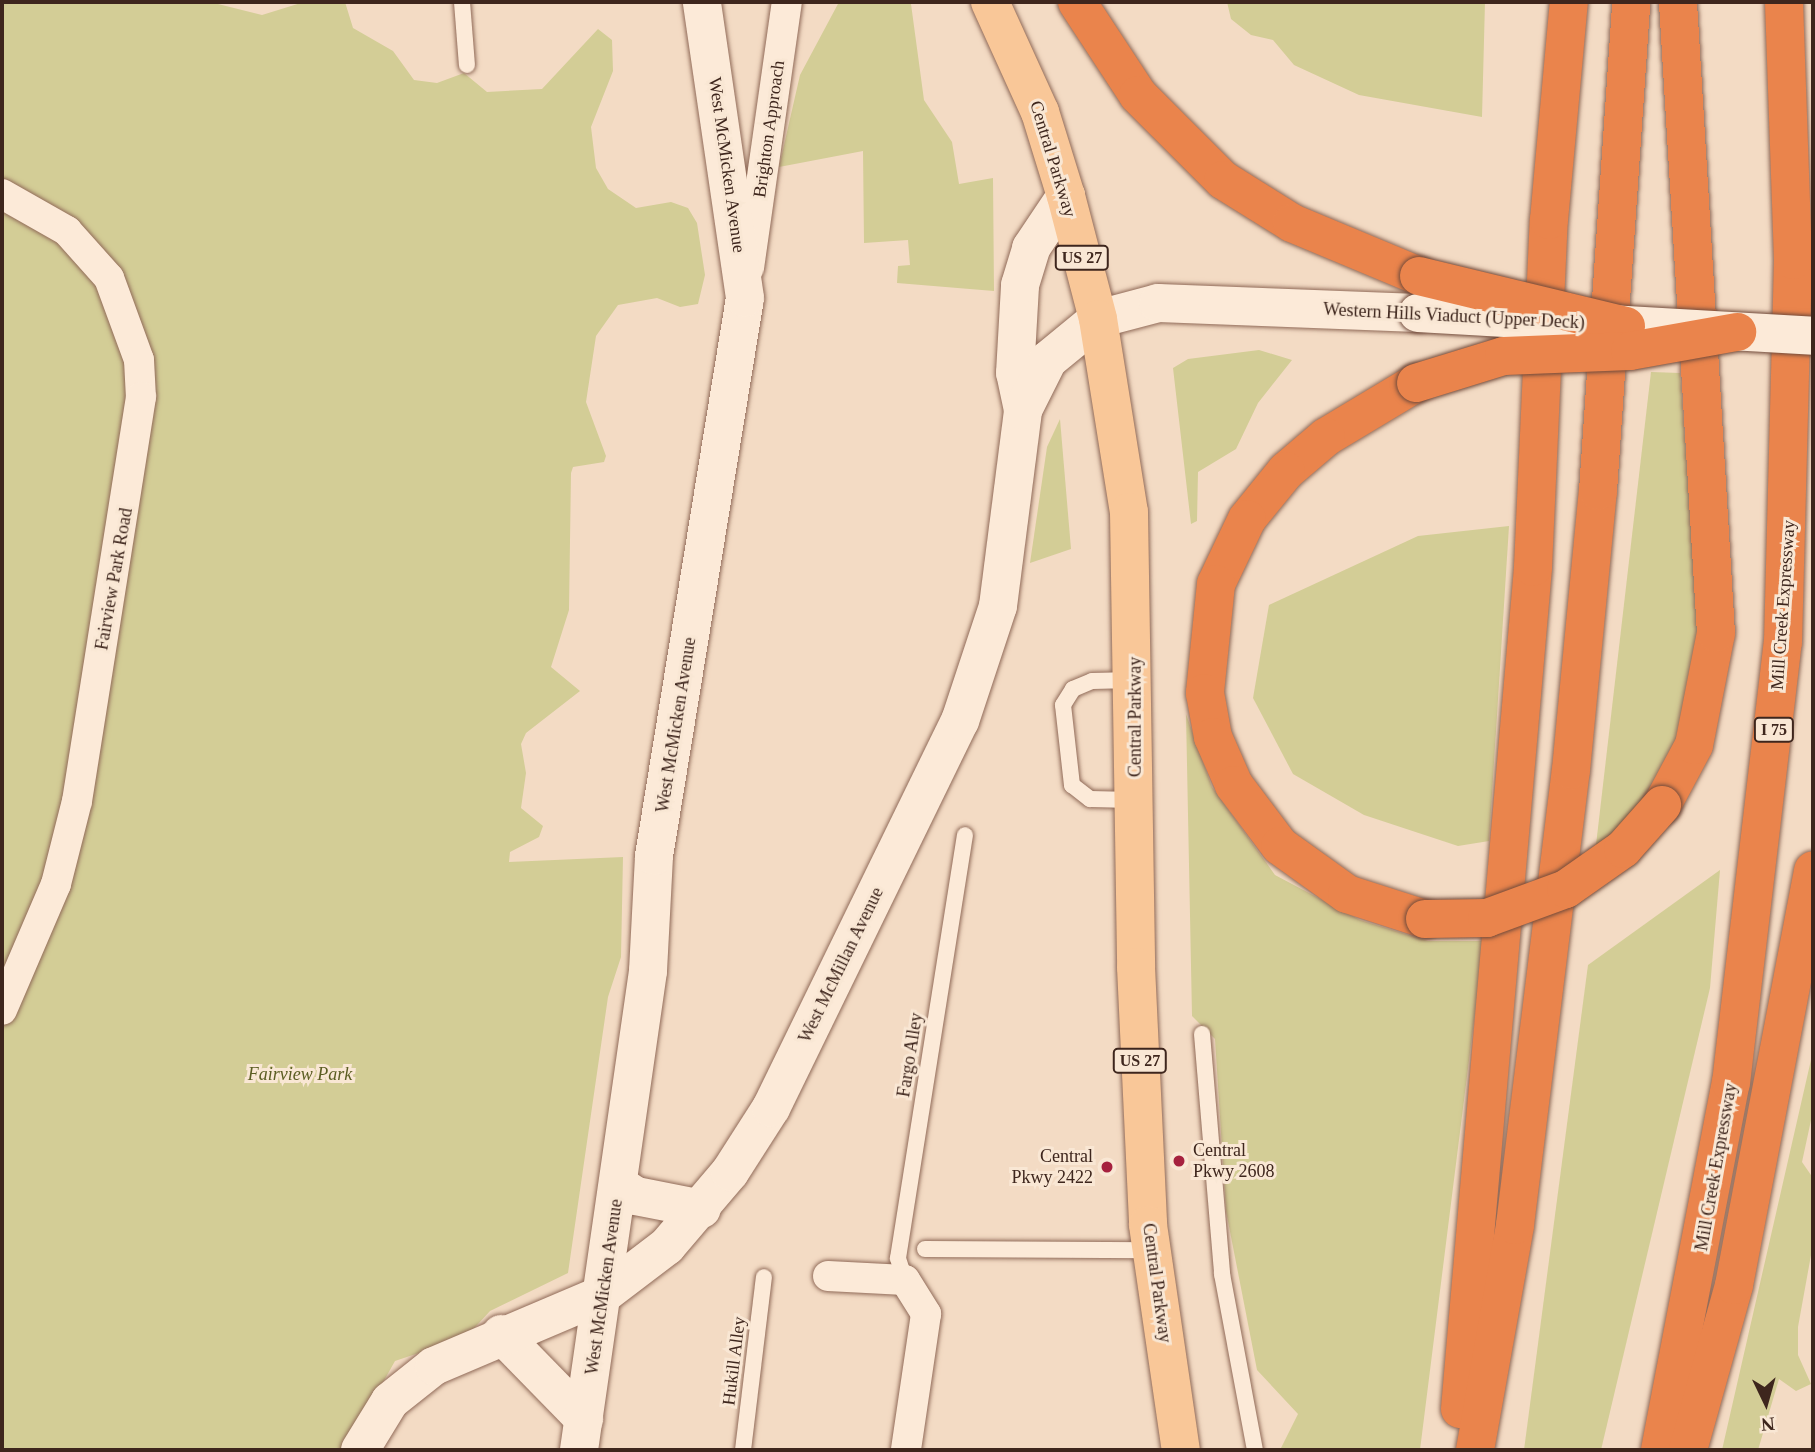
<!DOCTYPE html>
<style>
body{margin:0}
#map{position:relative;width:1815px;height:1452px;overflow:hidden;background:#f3dbc4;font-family:Georgia,serif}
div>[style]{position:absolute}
.green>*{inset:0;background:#d3cd96}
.roads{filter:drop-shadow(0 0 2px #906a58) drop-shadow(0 0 2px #906a58)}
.lane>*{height:16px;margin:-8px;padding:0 8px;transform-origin:8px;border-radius:8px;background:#fcead8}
.street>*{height:30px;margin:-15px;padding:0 15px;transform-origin:15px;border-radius:15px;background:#fcead8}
.secondary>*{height:38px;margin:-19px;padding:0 19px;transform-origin:19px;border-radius:19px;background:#fcead8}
.primary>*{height:38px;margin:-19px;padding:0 19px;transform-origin:19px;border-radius:19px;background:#f9c798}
.highway>*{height:38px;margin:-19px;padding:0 19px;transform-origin:19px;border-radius:19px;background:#ea844c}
.bridges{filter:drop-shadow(0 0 2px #724b3b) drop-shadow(0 0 2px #724b3b)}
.secondary-bridge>*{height:38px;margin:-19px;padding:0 19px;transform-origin:19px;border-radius:19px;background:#fcead8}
.highway-bridge>*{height:38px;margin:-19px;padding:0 19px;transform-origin:19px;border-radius:19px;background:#ea844c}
.dots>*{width:19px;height:19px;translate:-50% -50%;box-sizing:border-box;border:4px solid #f9e7d4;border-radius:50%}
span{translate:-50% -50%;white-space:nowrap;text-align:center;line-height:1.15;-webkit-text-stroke:6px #f9e7d4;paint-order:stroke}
.shield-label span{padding:2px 5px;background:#f9e7d4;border:2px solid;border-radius:5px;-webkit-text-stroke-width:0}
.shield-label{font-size:16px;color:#3e261d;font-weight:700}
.street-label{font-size:18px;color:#3e261d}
.park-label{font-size:18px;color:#5b5d22;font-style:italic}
.poi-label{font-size:18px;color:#3e261d}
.left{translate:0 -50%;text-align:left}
.right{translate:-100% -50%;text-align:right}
.frame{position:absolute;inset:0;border:4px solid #3e261d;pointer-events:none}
.north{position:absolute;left:1731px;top:1368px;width:70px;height:70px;-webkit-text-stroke:5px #f9e7d4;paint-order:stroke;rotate:175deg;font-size:19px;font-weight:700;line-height:28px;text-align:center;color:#3e261d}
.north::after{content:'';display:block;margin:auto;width:24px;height:32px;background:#3e261d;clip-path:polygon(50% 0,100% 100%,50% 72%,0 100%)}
</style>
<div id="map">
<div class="green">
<div style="clip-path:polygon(2px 2px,210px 2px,262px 15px,304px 2px,345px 2px,353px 28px,393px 51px,414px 80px,437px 83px,464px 73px,487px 92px,542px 89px,598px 29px,612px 40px,613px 71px,591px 127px,596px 168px,608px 189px,636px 208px,671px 202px,688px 208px,697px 223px,705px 275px,698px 304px,680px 307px,657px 298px,618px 305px,596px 336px,586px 402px,606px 456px,604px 462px,573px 467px,571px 473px,569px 610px,551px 667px,580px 691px,526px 733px,521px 744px,526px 773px,521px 808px,543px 826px,539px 837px,510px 852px,509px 862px,623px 857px,621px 957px,608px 997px,568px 1273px,490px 1311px,466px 1337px,395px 1361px,345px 1450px,2px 1450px)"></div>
<div style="clip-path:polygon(839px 2px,911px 4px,924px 100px,952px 142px,959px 184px,993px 178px,994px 291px,897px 283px,898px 266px,910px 265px,908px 240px,864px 243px,863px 151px,779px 167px,800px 75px)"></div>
<div style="clip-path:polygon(1227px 2px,1485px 2px,1482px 117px,1359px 95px,1294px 65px,1273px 40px,1251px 35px,1231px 19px)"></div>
<div style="clip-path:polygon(1259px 350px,1292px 360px,1258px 403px,1236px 449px,1198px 472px,1197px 521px,1191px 524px,1173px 368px,1188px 359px)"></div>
<div style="clip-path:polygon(1651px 372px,1680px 373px,1699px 636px,1679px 734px,1633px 819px,1596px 845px)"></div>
<div style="clip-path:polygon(1060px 419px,1071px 549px,1030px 563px,1047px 447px)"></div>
<div style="clip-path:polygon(1509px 526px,1489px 841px,1458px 846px,1364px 815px,1293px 774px,1253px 698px,1269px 605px,1418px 536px)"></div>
<div style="clip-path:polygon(1186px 714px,1212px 787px,1275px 875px,1360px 920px,1428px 941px,1484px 941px,1420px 1450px,1280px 1450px,1298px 1414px,1257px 1370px,1226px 1211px,1215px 1039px,1192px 1016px)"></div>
<div style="clip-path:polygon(1720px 870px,1710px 988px,1601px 1450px,1524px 1450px,1588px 965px)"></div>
<div style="clip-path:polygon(1813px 1051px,1813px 1111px,1802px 1162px,1813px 1178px,1813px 1244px,1798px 1327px,1798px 1355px,1811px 1384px,1796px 1391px,1779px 1379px,1758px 1450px,1722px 1450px)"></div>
</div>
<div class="roads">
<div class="lane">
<div style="left:462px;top:2px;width:63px;rotate:85.5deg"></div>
<div style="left:1132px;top:680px;width:40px;rotate:178.6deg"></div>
<div style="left:1092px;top:681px;width:21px;rotate:157deg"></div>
<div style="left:1073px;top:689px;width:19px;rotate:122deg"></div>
<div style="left:1063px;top:705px;width:81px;rotate:83.6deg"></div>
<div style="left:1072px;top:785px;width:23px;rotate:38deg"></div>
<div style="left:1090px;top:799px;width:43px;rotate:1.3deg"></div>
<div style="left:1202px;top:1034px;width:241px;rotate:85.2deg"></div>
<div style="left:1222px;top:1274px;width:179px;rotate:79.4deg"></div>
<div style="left:925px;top:1249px;width:226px;rotate:0.3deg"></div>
<div style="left:905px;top:1280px;width:23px;rotate:-108deg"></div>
<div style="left:898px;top:1258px;width:428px;rotate:-81deg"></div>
<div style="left:743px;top:1450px;width:174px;rotate:-83.1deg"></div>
</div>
<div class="street">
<div style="left:2px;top:194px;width:75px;rotate:29.6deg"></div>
<div style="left:67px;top:231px;width:63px;rotate:48.2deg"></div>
<div style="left:109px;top:278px;width:87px;rotate:69.9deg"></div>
<div style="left:139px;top:360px;width:37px;rotate:87deg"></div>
<div style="left:141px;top:397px;width:409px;rotate:99deg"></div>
<div style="left:77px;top:801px;width:86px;rotate:104.2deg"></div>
<div style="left:56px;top:884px;width:137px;rotate:113.2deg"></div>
<div style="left:749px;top:268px;width:269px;rotate:-81.9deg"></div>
<div style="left:828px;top:1276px;width:77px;rotate:3deg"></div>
<div style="left:905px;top:1280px;width:40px;rotate:58deg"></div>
<div style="left:926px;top:1314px;width:137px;rotate:98.4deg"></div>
</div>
<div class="secondary">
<div style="left:1023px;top:410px;width:38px;rotate:-102deg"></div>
<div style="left:1015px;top:373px;width:88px;rotate:-86.7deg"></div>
<div style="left:1020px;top:285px;width:39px;rotate:-73deg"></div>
<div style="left:1031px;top:248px;width:63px;rotate:-56.1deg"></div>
<div style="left:619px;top:1185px;width:20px;rotate:33deg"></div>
<div style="left:636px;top:1196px;width:67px;rotate:11.1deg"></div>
<div style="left:501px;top:1334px;width:119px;rotate:45.7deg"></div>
<div style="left:360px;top:1450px;width:57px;rotate:-58.5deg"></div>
<div style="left:390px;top:1401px;width:56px;rotate:-38.5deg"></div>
<div style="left:434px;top:1366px;width:185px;rotate:-23deg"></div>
<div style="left:604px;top:1294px;width:79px;rotate:-37.3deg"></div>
<div style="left:667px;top:1246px;width:97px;rotate:-49.6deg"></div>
<div style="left:730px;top:1172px;width:76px;rotate:-57.4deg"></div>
<div style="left:771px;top:1108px;width:431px;rotate:-64deg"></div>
<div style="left:960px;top:721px;width:121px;rotate:-71.7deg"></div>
<div style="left:998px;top:606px;width:198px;rotate:-82.7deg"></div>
<div style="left:1023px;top:410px;width:56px;rotate:-63.4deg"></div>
<div style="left:1048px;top:360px;width:65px;rotate:-39.4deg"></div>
<div style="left:1098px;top:319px;width:62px;rotate:-14.9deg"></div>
<div style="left:1158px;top:303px;width:260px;rotate:2.2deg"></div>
<div style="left:579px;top:1450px;width:484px;rotate:-81.8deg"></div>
<div style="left:648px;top:971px;width:115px;rotate:-87deg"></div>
<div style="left:654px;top:856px;width:565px;rotate:-80.74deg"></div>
<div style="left:745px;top:298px;width:299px;rotate:-98.3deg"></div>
</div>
<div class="primary">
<div style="left:990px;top:2px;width:121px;rotate:65.6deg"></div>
<div style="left:1040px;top:112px;width:88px;rotate:72.8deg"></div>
<div style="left:1066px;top:196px;width:127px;rotate:75.4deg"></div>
<div style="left:1098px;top:319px;width:195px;rotate:80.9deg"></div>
<div style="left:1129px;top:512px;width:455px;rotate:89.1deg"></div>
<div style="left:1136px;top:967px;width:258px;rotate:87.3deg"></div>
<div style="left:1148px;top:1225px;width:227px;rotate:81.7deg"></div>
</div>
<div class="highway">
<div style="left:1077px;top:2px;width:111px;rotate:56.7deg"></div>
<div style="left:1138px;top:95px;width:120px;rotate:45deg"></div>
<div style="left:1223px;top:180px;width:81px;rotate:31.9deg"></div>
<div style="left:1292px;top:223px;width:138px;rotate:22.7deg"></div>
<div style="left:1416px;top:383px;width:105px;rotate:149deg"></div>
<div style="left:1326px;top:437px;width:52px;rotate:139.6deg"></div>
<div style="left:1286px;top:471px;width:62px;rotate:129.1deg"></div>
<div style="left:1247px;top:519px;width:72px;rotate:115.5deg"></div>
<div style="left:1216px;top:584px;width:110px;rotate:95.8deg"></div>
<div style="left:1205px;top:693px;width:45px;rotate:79.7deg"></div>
<div style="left:1213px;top:737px;width:52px;rotate:66.4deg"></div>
<div style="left:1234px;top:785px;width:76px;rotate:53deg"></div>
<div style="left:1280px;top:846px;width:82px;rotate:35.6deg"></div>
<div style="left:1347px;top:894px;width:82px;rotate:17.8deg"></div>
<div style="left:1662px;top:805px;width:68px;rotate:-61.9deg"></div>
<div style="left:1694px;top:745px;width:114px;rotate:-78.9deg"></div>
<div style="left:1716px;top:633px;width:632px;rotate:-93.45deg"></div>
<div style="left:1460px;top:1409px;width:845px;rotate:-85.04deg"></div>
<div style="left:1533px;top:567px;width:347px;rotate:-87.4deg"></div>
<div style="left:1549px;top:220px;width:219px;rotate:-84.8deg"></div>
<div style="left:1475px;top:1450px;width:229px;rotate:-79.9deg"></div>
<div style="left:1515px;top:1225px;width:458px;rotate:-83deg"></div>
<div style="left:1571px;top:770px;width:280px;rotate:-84.5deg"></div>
<div style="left:1598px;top:491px;width:490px;rotate:-86.1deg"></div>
<div style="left:1660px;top:1450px;width:374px;rotate:-79.1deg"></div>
<div style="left:1731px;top:1083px;width:444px;rotate:-83.3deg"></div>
<div style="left:1783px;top:642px;width:382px;rotate:-88.5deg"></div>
<div style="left:1793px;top:260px;width:258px;rotate:-92deg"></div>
<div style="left:1688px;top:1450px;width:171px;rotate:-74.4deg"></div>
<div style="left:1734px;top:1285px;width:422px;rotate:-79.2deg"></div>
</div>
</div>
<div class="bridges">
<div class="secondary-bridge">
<div style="left:1418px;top:313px;width:396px;rotate:3.3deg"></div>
</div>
<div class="highway-bridge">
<div style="left:1419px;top:276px;width:213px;rotate:13.6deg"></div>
<div style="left:1416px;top:383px;width:92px;rotate:-17.1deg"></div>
<div style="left:1504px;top:356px;width:126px;rotate:-2.3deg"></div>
<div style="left:1630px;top:351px;width:109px;rotate:-10.1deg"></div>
<div style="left:1425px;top:919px;width:62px;rotate:-0.9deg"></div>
<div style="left:1487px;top:918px;width:84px;rotate:-20.2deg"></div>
<div style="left:1566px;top:889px;width:70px;rotate:-35.1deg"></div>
<div style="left:1623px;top:849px;width:59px;rotate:-48.4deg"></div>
</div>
</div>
<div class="dots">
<div style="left:1179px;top:1161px;background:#a6213e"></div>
<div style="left:1107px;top:1167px;background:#a6213e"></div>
</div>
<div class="shield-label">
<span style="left:1082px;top:258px">US 27</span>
<span style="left:1774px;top:730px">I 75</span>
<span style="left:1140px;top:1061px">US 27</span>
</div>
<div class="street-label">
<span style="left:769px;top:129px;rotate:-82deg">Brighton Approach</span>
<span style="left:1053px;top:159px;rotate:73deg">Central Parkway</span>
<span style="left:727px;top:165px;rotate:82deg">West McMicken Avenue</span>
<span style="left:1454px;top:316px;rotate:3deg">Western Hills Viaduct (Upper Deck)</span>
<span style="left:114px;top:579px;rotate:-80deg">Fairview Park Road</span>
<span style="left:1783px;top:605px;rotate:-86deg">Mill Creek Expressway</span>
<span style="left:1135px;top:717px;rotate:-90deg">Central Parkway</span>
<span style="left:676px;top:725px;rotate:-81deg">West McMicken Avenue</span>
<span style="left:841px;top:965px;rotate:-64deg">West McMillan Avenue</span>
<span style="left:910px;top:1055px;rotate:-81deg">Fargo Alley</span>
<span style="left:1716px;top:1167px;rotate:-80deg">Mill Creek Expressway</span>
<span style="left:1157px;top:1283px;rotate:82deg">Central Parkway</span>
<span style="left:604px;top:1287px;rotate:-82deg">West McMicken Avenue</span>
<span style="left:734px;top:1361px;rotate:-83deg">Hukill Alley</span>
</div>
<div class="park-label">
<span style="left:300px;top:1074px">Fairview Park</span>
</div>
<div class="poi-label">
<span class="left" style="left:1193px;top:1161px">Central<br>Pkwy 2608</span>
<span class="right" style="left:1093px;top:1167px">Central<br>Pkwy 2422</span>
</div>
<div class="frame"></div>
<div class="north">N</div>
</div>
